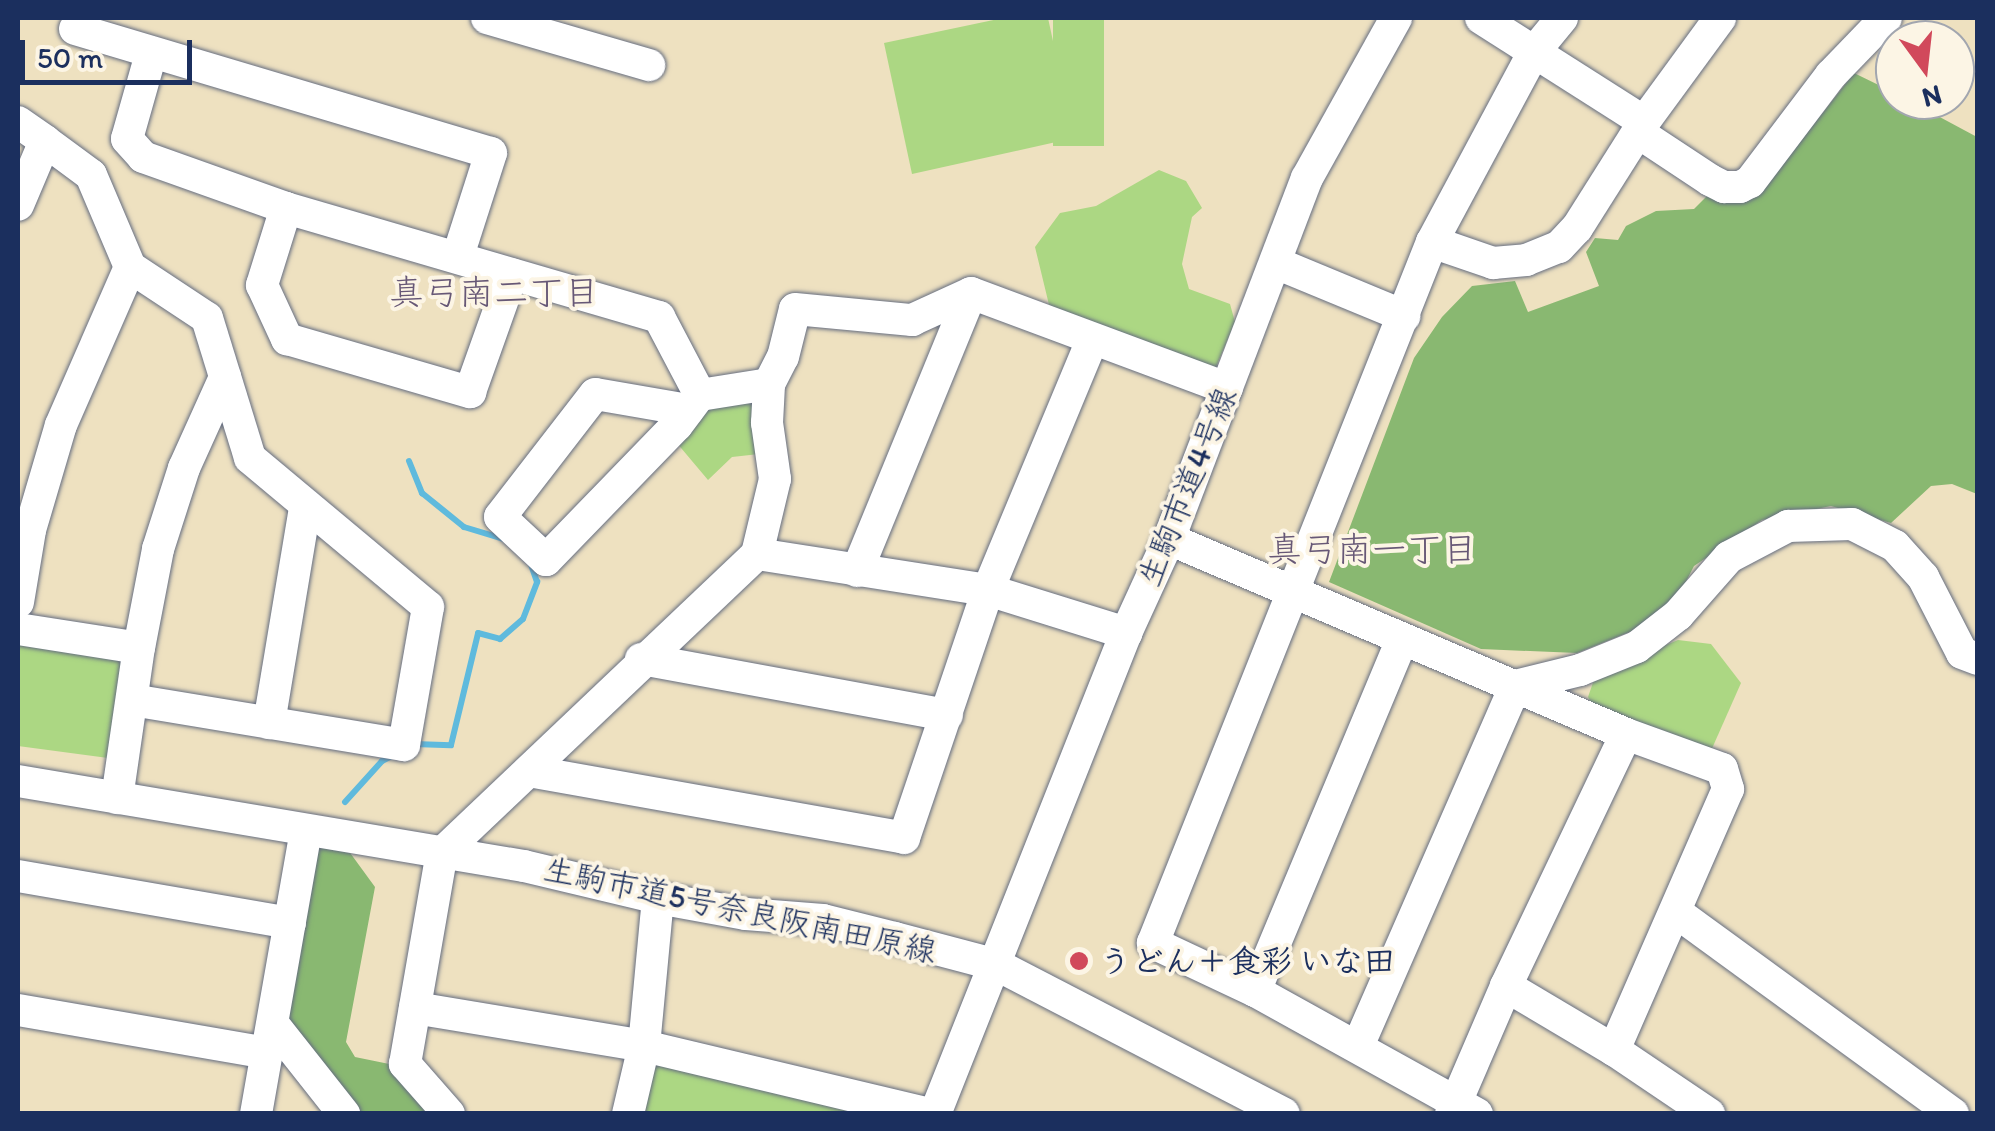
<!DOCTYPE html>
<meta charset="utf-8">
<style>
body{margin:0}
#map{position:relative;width:1995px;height:1131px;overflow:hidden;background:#eee1c0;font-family:Itim,"Klee One",sans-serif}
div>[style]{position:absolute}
.green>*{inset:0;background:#acd783;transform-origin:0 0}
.forest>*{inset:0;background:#89b871}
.stream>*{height:6px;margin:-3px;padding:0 3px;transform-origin:3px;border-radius:3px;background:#5fbadd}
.roads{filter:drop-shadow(0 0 2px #656d80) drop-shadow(0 0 2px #656d80)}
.minor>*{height:32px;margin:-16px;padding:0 16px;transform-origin:16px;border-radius:16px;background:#fff}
.dots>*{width:28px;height:28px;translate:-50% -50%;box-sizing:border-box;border:5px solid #fcf5e5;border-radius:50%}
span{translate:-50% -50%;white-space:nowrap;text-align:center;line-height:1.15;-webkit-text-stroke:8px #fcf5e5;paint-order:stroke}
.street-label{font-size:32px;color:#1b2f5e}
.poi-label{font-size:32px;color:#1b2f5e;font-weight:700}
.left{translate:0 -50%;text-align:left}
.neighbourhood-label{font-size:35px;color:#675876}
.frame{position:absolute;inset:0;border:20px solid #1b2f5e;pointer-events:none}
.north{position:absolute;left:1875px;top:20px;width:100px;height:100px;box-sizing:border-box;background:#fcf5e5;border:2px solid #a2a6af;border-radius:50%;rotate:165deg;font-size:28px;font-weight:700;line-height:40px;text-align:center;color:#1b2f5e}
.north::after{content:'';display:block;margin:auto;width:35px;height:45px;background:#d1495b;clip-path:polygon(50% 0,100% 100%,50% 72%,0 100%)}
.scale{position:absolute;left:20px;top:40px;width:172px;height:45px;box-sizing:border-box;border:5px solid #1b2f5e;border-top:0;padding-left:12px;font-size:30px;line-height:35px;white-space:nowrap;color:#1b2f5e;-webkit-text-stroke:8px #fcf5e5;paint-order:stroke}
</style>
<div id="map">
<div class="green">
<div style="clip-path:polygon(1003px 18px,1048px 18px,1074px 138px,912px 174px,884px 43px)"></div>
<div style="left:1053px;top:18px;width:51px;height:128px"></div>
<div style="clip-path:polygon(1159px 170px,1186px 181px,1202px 208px,1192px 217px,1182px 264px,1189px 289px,1230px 304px,1235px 322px,1213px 374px,1051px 313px,1035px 247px,1060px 213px,1096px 206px)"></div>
<div style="clip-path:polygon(760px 400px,759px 454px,732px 457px,708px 480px,676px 442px,699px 403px)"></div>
<div style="clip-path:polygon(18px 639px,117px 657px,128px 675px,108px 758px,18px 746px)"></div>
<div style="clip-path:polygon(1678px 640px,1711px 644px,1741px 683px,1710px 753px,1595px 710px,1588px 697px,1596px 674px)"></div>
<div style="clip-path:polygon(660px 1061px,886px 1114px,639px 1114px,651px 1069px)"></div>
</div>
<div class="forest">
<div style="clip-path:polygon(1854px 73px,1895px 93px,1895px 100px,1908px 100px,1977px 137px,1977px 494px,1952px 484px,1931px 486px,1891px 523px,1831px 506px,1762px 520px,1694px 566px,1678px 597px,1637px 629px,1577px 653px,1481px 649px,1329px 582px,1414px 358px,1442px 317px,1472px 286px,1515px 281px,1528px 312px,1599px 286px,1586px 252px,1595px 238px,1618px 240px,1626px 226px,1656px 211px,1694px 209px,1711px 192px,1788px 157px)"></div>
<div style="clip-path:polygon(321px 845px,348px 850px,375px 887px,346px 1042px,355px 1057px,399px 1066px,439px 1113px,360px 1113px,285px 1030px,311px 854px)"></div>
</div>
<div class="stream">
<div style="left:409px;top:461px;width:35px;rotate:68deg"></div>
<div style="left:422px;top:493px;width:54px;rotate:39deg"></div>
<div style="left:464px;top:527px;width:42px;rotate:16.7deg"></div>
<div style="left:414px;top:744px;width:37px;rotate:2deg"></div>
<div style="left:451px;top:745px;width:115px;rotate:-76.4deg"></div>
<div style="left:478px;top:633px;width:23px;rotate:15deg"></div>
<div style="left:500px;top:639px;width:30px;rotate:-41deg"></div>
<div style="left:523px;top:619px;width:40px;rotate:-69deg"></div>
<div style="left:537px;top:582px;width:18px;rotate:-109deg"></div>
<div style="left:345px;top:802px;width:55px;rotate:-47.9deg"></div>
<div style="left:382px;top:761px;width:13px;rotate:-27deg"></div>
</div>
<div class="roads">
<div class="minor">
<div style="left:487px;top:18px;width:169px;rotate:16.2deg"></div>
<div style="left:1481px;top:18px;width:193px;rotate:32.5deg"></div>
<div style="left:75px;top:29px;width:434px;rotate:16.6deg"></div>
<div style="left:491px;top:153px;width:108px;rotate:107.8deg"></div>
<div style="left:151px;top:54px;width:88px;rotate:105.8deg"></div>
<div style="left:127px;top:139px;width:24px;rotate:48deg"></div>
<div style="left:143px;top:157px;width:152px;rotate:19.6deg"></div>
<div style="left:286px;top:208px;width:389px;rotate:16.3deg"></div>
<div style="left:659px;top:317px;width:88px;rotate:62.3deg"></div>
<div style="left:18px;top:122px;width:33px;rotate:35deg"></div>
<div style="left:45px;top:141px;width:69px;rotate:112.9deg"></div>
<div style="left:1639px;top:133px;width:85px;rotate:33.5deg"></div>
<div style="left:1710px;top:180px;width:16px;rotate:27deg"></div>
<div style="left:1724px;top:187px;width:16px"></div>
<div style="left:1740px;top:187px;width:11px;rotate:-27deg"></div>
<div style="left:1750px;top:182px;width:134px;rotate:-52.9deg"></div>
<div style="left:1831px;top:75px;width:79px;rotate:-46deg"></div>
<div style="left:45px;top:141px;width:57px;rotate:36.5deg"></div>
<div style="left:91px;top:175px;width:100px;rotate:67deg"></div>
<div style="left:130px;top:267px;width:92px;rotate:33.5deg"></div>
<div style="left:207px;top:318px;width:146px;rotate:72.9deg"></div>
<div style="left:250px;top:458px;width:232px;rotate:39.9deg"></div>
<div style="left:428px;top:607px;width:140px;rotate:99.9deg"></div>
<div style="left:404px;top:745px;width:275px;rotate:-170.6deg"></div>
<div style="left:286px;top:208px;width:81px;rotate:107.3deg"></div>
<div style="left:262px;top:285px;width:60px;rotate:65.2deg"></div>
<div style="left:287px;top:339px;width:191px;rotate:16.2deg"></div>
<div style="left:470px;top:392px;width:125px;rotate:-70.4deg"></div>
<div style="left:1432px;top:242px;width:65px;rotate:19deg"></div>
<div style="left:1493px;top:263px;width:33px;rotate:-5deg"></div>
<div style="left:1526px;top:260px;width:35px;rotate:-22deg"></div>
<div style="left:1559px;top:247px;width:26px;rotate:-47deg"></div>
<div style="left:1577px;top:228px;width:125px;rotate:-57.7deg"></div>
<div style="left:1644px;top:122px;width:129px;rotate:-53.8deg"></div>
<div style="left:1276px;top:263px;width:139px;rotate:22.5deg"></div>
<div style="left:688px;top:410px;width:94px;rotate:-170.2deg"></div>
<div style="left:595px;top:394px;width:155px;rotate:127.7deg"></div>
<div style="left:500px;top:517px;width:63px;rotate:43.1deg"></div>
<div style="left:546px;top:560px;width:188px;rotate:-45.9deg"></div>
<div style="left:677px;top:425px;width:38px;rotate:-53deg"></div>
<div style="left:700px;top:395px;width:70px;rotate:-9.1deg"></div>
<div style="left:1169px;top:539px;width:497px;rotate:23.1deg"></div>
<div style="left:1626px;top:734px;width:102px;rotate:20deg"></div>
<div style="left:1722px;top:769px;width:21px;rotate:73deg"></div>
<div style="left:1728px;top:789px;width:285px;rotate:113.6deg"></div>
<div style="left:757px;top:554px;width:77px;rotate:-76.5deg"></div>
<div style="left:775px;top:479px;width:57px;rotate:-98.1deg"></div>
<div style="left:767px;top:423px;width:39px;rotate:-87deg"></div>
<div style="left:769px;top:384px;width:30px;rotate:-63deg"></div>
<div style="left:783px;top:357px;width:49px;rotate:-76deg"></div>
<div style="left:795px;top:309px;width:118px;rotate:5.4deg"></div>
<div style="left:912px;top:320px;width:65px;rotate:-24.6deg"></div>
<div style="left:971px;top:293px;width:273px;rotate:20.4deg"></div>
<div style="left:857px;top:571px;width:300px;rotate:-67.7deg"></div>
<div style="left:18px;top:602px;width:73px;rotate:-80.5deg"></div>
<div style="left:30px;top:530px;width:109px;rotate:-73.6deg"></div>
<div style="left:61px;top:425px;width:172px;rotate:-66.4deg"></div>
<div style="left:18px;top:629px;width:122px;rotate:8.9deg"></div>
<div style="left:139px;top:648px;width:101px;rotate:-79.1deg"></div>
<div style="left:158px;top:549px;width:85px;rotate:-72.2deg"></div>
<div style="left:184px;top:468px;width:100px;rotate:-65.7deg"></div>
<div style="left:641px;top:659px;width:311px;rotate:10.4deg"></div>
<div style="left:269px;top:723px;width:218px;rotate:-80.5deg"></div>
<div style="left:529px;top:771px;width:381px;rotate:10.1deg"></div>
<div style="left:904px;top:838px;width:262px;rotate:-71.3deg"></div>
<div style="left:988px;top:590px;width:271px;rotate:-67.4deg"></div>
<div style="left:18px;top:781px;width:513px;rotate:9.54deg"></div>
<div style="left:524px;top:866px;width:138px;rotate:13.4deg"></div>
<div style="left:658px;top:898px;width:89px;rotate:10.3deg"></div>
<div style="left:746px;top:914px;width:77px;rotate:4.5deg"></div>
<div style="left:823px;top:920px;width:74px;rotate:14deg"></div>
<div style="left:895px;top:938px;width:106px;rotate:14.8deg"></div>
<div style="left:997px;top:965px;width:323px;rotate:27.4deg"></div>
<div style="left:117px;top:798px;width:152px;rotate:-81.7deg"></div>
<div style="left:18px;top:876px;width:276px;rotate:9.8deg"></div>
<div style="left:1676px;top:912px;width:343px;rotate:36.1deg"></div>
<div style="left:1506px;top:986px;width:126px;rotate:30.7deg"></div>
<div style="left:1614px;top:1050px;width:115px;rotate:34deg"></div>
<div style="left:1255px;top:991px;width:381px;rotate:-67.3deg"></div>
<div style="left:415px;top:1008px;width:232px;rotate:9.4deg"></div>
<div style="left:644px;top:1046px;width:294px;rotate:13.4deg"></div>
<div style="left:18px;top:1010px;width:253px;rotate:9.8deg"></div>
<div style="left:273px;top:1024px;width:115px;rotate:51.7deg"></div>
<div style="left:1358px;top:1046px;width:393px;rotate:-66.4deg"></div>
<div style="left:1515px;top:686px;width:67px;rotate:-13.8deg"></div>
<div style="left:1580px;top:670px;width:61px;rotate:-22deg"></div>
<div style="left:1637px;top:647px;width:52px;rotate:-38deg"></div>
<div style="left:1678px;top:615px;width:77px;rotate:-48.7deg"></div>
<div style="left:1729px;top:557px;width:67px;rotate:-27.7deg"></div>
<div style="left:1788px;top:526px;width:64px;rotate:-1.8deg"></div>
<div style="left:1852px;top:524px;width:48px;rotate:27.1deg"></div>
<div style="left:1895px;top:546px;width:42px;rotate:47.9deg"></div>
<div style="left:1923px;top:577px;width:85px;rotate:62.8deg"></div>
<div style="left:1962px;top:653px;width:17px;rotate:21deg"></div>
<div style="left:256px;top:1114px;width:288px;rotate:-80deg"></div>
<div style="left:449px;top:1114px;width:67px;rotate:-131.3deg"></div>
<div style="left:405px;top:1064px;width:214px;rotate:-80.1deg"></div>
<div style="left:442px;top:853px;width:434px;rotate:-43.5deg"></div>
<div style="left:757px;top:554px;width:234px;rotate:8.9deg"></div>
<div style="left:988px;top:590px;width:145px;rotate:17.3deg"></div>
<div style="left:628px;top:1114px;width:70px;rotate:-76.8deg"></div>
<div style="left:644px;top:1046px;width:149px;rotate:-84.6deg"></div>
<div style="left:935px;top:1114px;width:518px;rotate:-68.34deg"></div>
<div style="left:1126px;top:633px;width:103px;rotate:-65.4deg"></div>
<div style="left:1169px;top:539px;width:386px;rotate:-69.1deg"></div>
<div style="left:1307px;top:178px;width:183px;rotate:-60.9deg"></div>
<div style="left:1451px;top:1114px;width:139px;rotate:-66.7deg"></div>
<div style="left:1506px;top:986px;width:279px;rotate:-64.5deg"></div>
<div style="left:1477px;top:1114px;width:254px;rotate:-151deg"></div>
<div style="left:1255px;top:991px;width:113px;rotate:-154.8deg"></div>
<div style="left:1153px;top:943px;width:754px;rotate:-68.3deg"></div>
<div style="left:1432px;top:242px;width:216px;rotate:-61.8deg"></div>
<div style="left:1534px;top:52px;width:44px;rotate:-50.5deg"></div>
</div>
</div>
<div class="dots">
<div style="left:1079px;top:961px;background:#d1495b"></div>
</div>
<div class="street-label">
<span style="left:1187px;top:487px;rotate:-68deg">生駒市道4号線</span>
<span style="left:740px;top:910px;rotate:12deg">生駒市道5号奈良阪南田原線</span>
</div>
<div class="poi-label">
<span class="left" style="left:1099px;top:961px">うどん＋食彩 いな田</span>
</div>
<div class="neighbourhood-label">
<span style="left:494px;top:292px">真弓南二丁目</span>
<span style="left:1372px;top:549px">真弓南一丁目</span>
</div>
<div class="frame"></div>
<div class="north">N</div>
<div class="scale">50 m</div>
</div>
